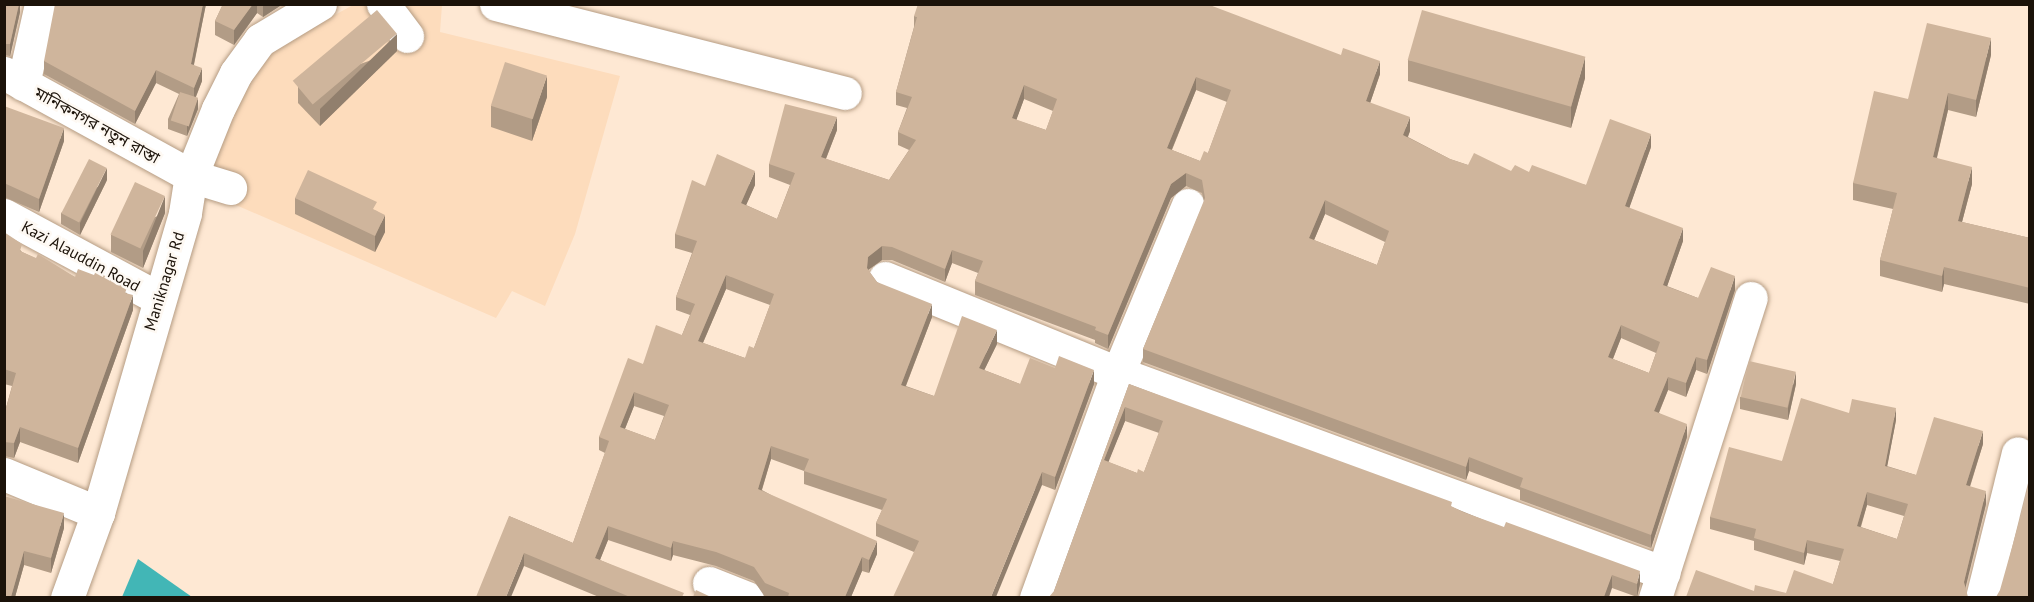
<!DOCTYPE html>
<meta charset="utf-8">
<style>
body{margin:0}
#map{position:relative;width:2034px;height:602px;overflow:hidden;background:#fee8d3;font-family:"PT Sans","Noto Sans Bengali",sans-serif}
div>[style]{position:absolute}
.built>*{inset:0;background:#fddcbc}
.water>*{inset:0;background:#42b6b6}
.roads{filter:drop-shadow(0 0 2px #b59c83) drop-shadow(0 0 2px #b59c83)}
.minor>*{height:33px;margin:-16.5px;padding:0 16.5px;transform-origin:16.5px;border-radius:16.5px;background:#fff}
.wall>*{inset:0;background:#b29c86}
.shaded-wall>*{inset:0;background:#917f6d}
.building>*{inset:0;background:#cfb59c;transform-origin:0 0}
span{translate:-50% -50%;white-space:nowrap;text-align:center;line-height:1.15;-webkit-text-stroke:5px #fef9f3;paint-order:stroke}
.street-label{font-size:16px;color:#1b1209}
.frame{position:absolute;inset:0;border:6px solid #1b1209;pointer-events:none}
</style>
<div id="map">
<div class="built">
<div style="clip-path:polygon(353px 5px,442px 5px,440px 32px,620px 76px,575px 234px,545px 306px,512px 291px,496px 318px,229px 202px,204px 169px,233px 111px,271px 50px)"></div>
</div>
<div class="water">
<div style="clip-path:polygon(138px 559px,192px 597px,122px 597px)"></div>
</div>
<div class="roads">
<div class="minor">
<div style="left:383px;top:4px;width:40px;rotate:53deg"></div>
<div style="left:496px;top:4px;width:360px;rotate:14.3deg"></div>
<div style="left:4px;top:73px;width:213px;rotate:28.8deg"></div>
<div style="left:191px;top:176px;width:41px;rotate:17.1deg"></div>
<div style="left:23px;top:84px;width:82px;rotate:-77.3deg"></div>
<div style="left:4px;top:215px;width:175px;rotate:28.3deg"></div>
<div style="left:885px;top:278px;width:252px;rotate:22.2deg"></div>
<div style="left:1118px;top:373px;width:581px;rotate:20.12deg"></div>
<div style="left:4px;top:474px;width:102px;rotate:22.5deg"></div>
<div style="left:709px;top:583px;width:41px;rotate:21.5deg"></div>
<div style="left:67px;top:598px;width:90px;rotate:-70deg"></div>
<div style="left:98px;top:513px;width:312px;rotate:-73.8deg"></div>
<div style="left:185px;top:213px;width:37px;rotate:-81deg"></div>
<div style="left:191px;top:176px;width:72px;rotate:-68.1deg"></div>
<div style="left:218px;top:109px;width:40px;rotate:-63.4deg"></div>
<div style="left:236px;top:73px;width:41px;rotate:-54deg"></div>
<div style="left:260px;top:40px;width:70px;rotate:-31deg"></div>
<div style="left:1036px;top:598px;width:239px;rotate:-70deg"></div>
<div style="left:1118px;top:373px;width:182px;rotate:-67.4deg"></div>
<div style="left:1655px;top:598px;width:315px;rotate:-72.3deg"></div>
<div style="left:1982px;top:598px;width:149px;rotate:-76.1deg"></div>
</div>
</div>
<div class="wall">
<div style="clip-path:polygon(4px 4px,20px 4px,20px 12px,10px 56px,4px 55px)"></div>
<div style="clip-path:polygon(206px 4px,194px 65px,202px 81px,196px 97px,198px 109px,187px 136px,168px 129px,168px 119px,179px 94px,156px 83px,135px 124px,44px 74px,44px 61px)"></div>
<div style="clip-path:polygon(223px 4px,283px 4px,263px 17px,257px 13px,234px 45px,215px 35px,215px 21px)"></div>
<div style="clip-path:polygon(evenodd,914px 16px,1380px 74px,1370px 103px,1410px 131px,1408px 137px,1450px 159px,1468px 165px,1511px 171px,1529px 172px,1586px 185px,1651px 147px,1629px 208px,1683px 241px,1667px 286px,1698px 298px,1735px 290px,1707px 374px,1696px 370px,1686px 397px,1668px 390px,1659px 413px,1687px 437px,1651px 548px,1520px 500px,1520px 490px,1469px 471px,1466px 480px,1143px 362px,1143px 349px,1204px 202px,1202px 193px,1186px 186px,1171px 198px,1108px 349px,1095px 343px,1095px 340px,975px 295px,975px 281px,978px 273px,952px 263px,945px 282px,892px 260px,882px 260px,868px 270px,877px 282px,932px 317px,906px 386px,934px 396px,997px 344px,984px 370px,1020px 384px,1094px 384px,1055px 490px,1042px 485px,914px 552px,876px 536px,876px 523px,882px 510px,804px 484px,804px 471px,771px 459px,762px 490px,877px 554px,869px 573px,862px 571px,851px 597px,765px 597px,754px 581px,716px 566px,673px 555px,671px 561px,608px 540px,600px 560px,684px 597px,599px 597px,524px 566px,509px 516px,573px 543px,605px 453px,599px 450px,599px 437px,643px 364px,682px 335px,690px 315px,676px 310px,676px 297px,692px 253px,675px 248px,675px 234px,705px 186px,755px 185px,746px 205px,777px 219px,790px 185px,769px 177px,769px 164px,837px 130px,826px 159px,889px 180px,909px 150px,898px 145px,898px 132px,907px 108px,896px 105px,896px 92px,914px 27px,914px 16px,1196px 90px,1227px 102px,1208px 153px,1200px 161px,1172px 150px,1196px 90px,914px 16px,1024px 99px,1053px 111px,1046px 130px,1016px 120px,1024px 99px,914px 16px,1325px 214px,1385px 242px,1377px 265px,1314px 240px,1325px 214px,914px 16px,726px 289px,770px 305px,754px 348px,745px 358px,703px 343px,726px 289px,914px 16px,1621px 338px,1656px 353px,1649px 373px,1613px 359px,1621px 338px,914px 16px,634px 406px,664px 416px,655px 440px,625px 429px,634px 406px)"></div>
<div style="clip-path:polygon(397px 51px,320px 126px,298px 103px,298px 86px)"></div>
<div style="clip-path:polygon(1991px 55px,1976px 117px,1948px 110px,1937px 158px,1972px 184px,1962px 222px,2030px 238px,2030px 304px,1944px 284px,1942px 292px,1880px 276px,1880px 260px,1893px 209px,1853px 200px,1853px 183px,1908px 99px)"></div>
<div style="clip-path:polygon(1408px 60px,1585px 78px,1571px 128px,1408px 81px)"></div>
<div style="clip-path:polygon(547px 97px,532px 141px,491px 127px,491px 106px)"></div>
<div style="clip-path:polygon(4px 106px,64px 141px,39px 212px,4px 197px)"></div>
<div style="clip-path:polygon(107px 180px,80px 235px,61px 224px,61px 213px)"></div>
<div style="clip-path:polygon(295px 198px,377px 211px,385px 232px,375px 252px,295px 214px)"></div>
<div style="clip-path:polygon(165px 213px,143px 268px,111px 252px,111px 235px)"></div>
<div style="clip-path:polygon(4px 232px,22px 252px,75px 277px,127px 293px,133px 310px,78px 463px,20px 442px,14px 458px,4px 456px,4px 415px,12px 386px,4px 384px)"></div>
<div style="clip-path:polygon(evenodd,1129px 384px,1452px 507px,1640px 584px,1637px 597px,1612px 588px,1054px 591px,1129px 384px,1125px 421px,1159px 433px,1144px 472px,1137px 473px,1108px 462px,1125px 421px)"></div>
<div style="clip-path:polygon(1796px 384px,1788px 420px,1740px 409px,1740px 397px)"></div>
<div style="clip-path:polygon(evenodd,1849px 413px,1896px 420px,1887px 466px,1916px 475px,1983px 444px,1970px 487px,1986px 504px,1965px 587px,1686px 597px,1754px 591px,1786px 593px,1833px 584px,1840px 561px,1807px 553px,1804px 565px,1754px 550px,1754px 541px,1710px 529px,1710px 517px,1782px 461px,1849px 413px,1867px 505px,1904px 516px,1897px 539px,1861px 527px,1867px 505px)"></div>
<div style="clip-path:polygon(4px 496px,64px 528px,51px 573px,24px 565px,15px 597px,4px 597px)"></div>
</div>
<div class="shaded-wall">
<div style="clip-path:polygon(19px 4px,20px 4px,20px 12px,10px 56px,10px 44px)"></div>
<div style="clip-path:polygon(203px 4px,206px 4px,191px 78px,191px 64px)"></div>
<div style="clip-path:polygon(253px 4px,257px 4px,257px 13px,234px 45px,234px 30px)"></div>
<div style="clip-path:polygon(263px 4px,283px 4px,263px 17px)"></div>
<div style="clip-path:polygon(397px 34px,397px 51px,320px 126px,320px 109px)"></div>
<div style="clip-path:polygon(1991px 38px,1991px 55px,1976px 117px,1976px 100px)"></div>
<div style="clip-path:polygon(1585px 57px,1585px 78px,1571px 128px,1571px 107px)"></div>
<div style="clip-path:polygon(1380px 61px,1380px 74px,1366px 115px,1366px 101px)"></div>
<div style="clip-path:polygon(202px 68px,202px 81px,194px 101px,194px 88px)"></div>
<div style="clip-path:polygon(156px 70px,156px 83px,135px 124px,135px 111px)"></div>
<div style="clip-path:polygon(547px 76px,547px 97px,532px 141px,532px 119px)"></div>
<div style="clip-path:polygon(1196px 77px,1196px 90px,1167px 161px,1167px 148px)"></div>
<div style="clip-path:polygon(1024px 85px,1024px 99px,1012px 132px,1012px 118px)"></div>
<div style="clip-path:polygon(1948px 93px,1948px 110px,1933px 173px,1933px 157px)"></div>
<div style="clip-path:polygon(198px 98px,198px 109px,187px 136px,187px 126px)"></div>
<div style="clip-path:polygon(837px 117px,837px 130px,821px 171px,821px 157px)"></div>
<div style="clip-path:polygon(1410px 117px,1410px 131px,1403px 148px,1403px 135px)"></div>
<div style="clip-path:polygon(64px 128px,64px 141px,39px 212px,39px 199px)"></div>
<div style="clip-path:polygon(1651px 134px,1651px 147px,1625px 220px,1625px 206px)"></div>
<div style="clip-path:polygon(1972px 167px,1972px 184px,1958px 237px,1958px 221px)"></div>
<div style="clip-path:polygon(107px 168px,107px 180px,80px 235px,80px 223px)"></div>
<div style="clip-path:polygon(755px 171px,755px 185px,741px 217px,741px 203px)"></div>
<div style="clip-path:polygon(1186px 173px,1186px 186px,1171px 198px,1108px 349px,1108px 335px,1171px 184px)"></div>
<div style="clip-path:polygon(165px 196px,165px 213px,143px 268px,143px 251px)"></div>
<div style="clip-path:polygon(1325px 200px,1325px 214px,1309px 252px,1309px 238px)"></div>
<div style="clip-path:polygon(385px 215px,385px 232px,375px 252px,375px 236px)"></div>
<div style="clip-path:polygon(1683px 228px,1683px 241px,1663px 298px,1663px 285px)"></div>
<div style="clip-path:polygon(882px 246px,882px 260px,868px 270px,867px 268px,868px 257px)"></div>
<div style="clip-path:polygon(952px 250px,952px 263px,945px 282px,945px 269px)"></div>
<div style="clip-path:polygon(1944px 267px,1944px 284px,1942px 292px,1942px 276px)"></div>
<div style="clip-path:polygon(726px 275px,726px 289px,698px 354px,698px 341px)"></div>
<div style="clip-path:polygon(1735px 276px,1735px 290px,1707px 374px,1707px 360px)"></div>
<div style="clip-path:polygon(133px 295px,133px 310px,78px 463px,78px 448px)"></div>
<div style="clip-path:polygon(932px 304px,932px 317px,901px 398px,901px 385px)"></div>
<div style="clip-path:polygon(1621px 325px,1621px 338px,1608px 371px,1608px 357px)"></div>
<div style="clip-path:polygon(997px 330px,997px 344px,979px 381px,979px 368px)"></div>
<div style="clip-path:polygon(1696px 357px,1696px 370px,1686px 397px,1686px 383px)"></div>
<div style="clip-path:polygon(1094px 370px,1094px 384px,1055px 490px,1055px 477px)"></div>
<div style="clip-path:polygon(1796px 372px,1796px 384px,1788px 420px,1788px 408px)"></div>
<div style="clip-path:polygon(1668px 377px,1668px 390px,1654px 424px,1654px 411px)"></div>
<div style="clip-path:polygon(634px 392px,634px 406px,620px 441px,620px 427px)"></div>
<div style="clip-path:polygon(1125px 407px,1125px 421px,1104px 473px,1104px 460px)"></div>
<div style="clip-path:polygon(1896px 408px,1896px 420px,1885px 478px,1885px 466px)"></div>
<div style="clip-path:polygon(1687px 424px,1687px 437px,1651px 548px,1651px 535px)"></div>
<div style="clip-path:polygon(20px 427px,20px 442px,14px 458px,14px 443px)"></div>
<div style="clip-path:polygon(1983px 431px,1983px 444px,1966px 498px,1966px 485px)"></div>
<div style="clip-path:polygon(771px 446px,771px 459px,758px 502px,758px 489px)"></div>
<div style="clip-path:polygon(1469px 457px,1469px 471px,1466px 480px,1466px 467px)"></div>
<div style="clip-path:polygon(1042px 472px,1042px 485px,996px 597px,991px 597px)"></div>
<div style="clip-path:polygon(1986px 491px,1986px 504px,1964px 594px,1964px 582px)"></div>
<div style="clip-path:polygon(1867px 492px,1867px 505px,1857px 538px,1857px 526px)"></div>
<div style="clip-path:polygon(64px 513px,64px 528px,51px 573px,51px 558px)"></div>
<div style="clip-path:polygon(608px 526px,608px 540px,595px 572px,595px 558px)"></div>
<div style="clip-path:polygon(1807px 540px,1807px 553px,1804px 565px,1804px 553px)"></div>
<div style="clip-path:polygon(673px 541px,673px 555px,671px 561px,671px 548px)"></div>
<div style="clip-path:polygon(877px 541px,877px 554px,869px 573px,869px 560px)"></div>
<div style="clip-path:polygon(24px 551px,24px 565px,15px 597px,11px 597px)"></div>
<div style="clip-path:polygon(524px 553px,524px 566px,511px 597px,506px 597px)"></div>
<div style="clip-path:polygon(862px 557px,862px 571px,851px 597px,845px 597px)"></div>
<div style="clip-path:polygon(1640px 571px,1640px 584px,1637px 597px,1637px 584px)"></div>
<div style="clip-path:polygon(1612px 575px,1612px 588px,1609px 597px,1603px 597px)"></div>
</div>
<div class="building">
<div style="clip-path:polygon(4px 4px,19px 4px,10px 44px,4px 44px)"></div>
<div style="clip-path:polygon(55px 4px,203px 4px,191px 64px,202px 68px,194px 88px,156px 70px,135px 111px,44px 61px)"></div>
<div style="clip-path:polygon(223px 4px,253px 4px,234px 30px,215px 21px)"></div>
<div style="clip-path:polygon(evenodd,918px 4px,1207px 4px,1341px 55px,1343px 48px,1380px 61px,1366px 101px,1410px 117px,1403px 135px,1450px 159px,1468px 165px,1474px 153px,1511px 171px,1515px 165px,1529px 172px,1532px 165px,1586px 185px,1610px 119px,1651px 134px,1625px 206px,1683px 228px,1663px 285px,1698px 298px,1711px 267px,1735px 276px,1707px 360px,1696px 357px,1686px 383px,1668px 377px,1654px 411px,1687px 424px,1651px 535px,1520px 487px,1523px 478px,1469px 457px,1466px 467px,1143px 349px,1205px 198px,1202px 180px,1186px 173px,1171px 184px,1108px 335px,1095px 330px,1096px 327px,975px 281px,983px 261px,952px 250px,945px 269px,892px 247px,882px 246px,868px 257px,867px 268px,877px 282px,932px 304px,901px 385px,934px 396px,962px 316px,997px 330px,979px 368px,1020px 384px,1030px 358px,1055px 368px,1059px 356px,1094px 370px,1055px 477px,1042px 472px,991px 597px,893px 597px,919px 541px,876px 523px,887px 499px,804px 471px,809px 459px,771px 446px,758px 489px,877px 541px,869px 560px,862px 557px,845px 597px,788px 597px,789px 593px,765px 583px,754px 567px,716px 552px,673px 541px,671px 548px,608px 526px,595px 558px,684px 593px,682px 597px,630px 597px,524px 553px,506px 597px,476px 597px,509px 516px,573px 543px,609px 441px,599px 437px,628px 358px,643px 364px,656px 325px,682px 335px,695px 304px,676px 297px,697px 241px,675px 234px,692px 180px,705px 186px,717px 154px,755px 171px,741px 203px,777px 219px,795px 173px,769px 164px,785px 104px,837px 117px,821px 157px,889px 180px,916px 140px,898px 132px,912px 97px,896px 92px,917px 17px,914px 16px,918px 4px,1196px 77px,1231px 90px,1208px 153px,1204px 151px,1200px 161px,1167px 148px,1196px 77px,918px 4px,1024px 85px,1057px 99px,1046px 130px,1012px 118px,1024px 85px,918px 4px,1325px 200px,1389px 231px,1377px 265px,1309px 238px,1325px 200px,918px 4px,726px 275px,774px 294px,754px 348px,749px 346px,745px 358px,698px 341px,726px 275px,918px 4px,1621px 325px,1660px 342px,1649px 373px,1608px 357px,1621px 325px,918px 4px,634px 392px,669px 405px,655px 440px,620px 427px,634px 392px)"></div>
<div style="left:377px;top:10px;width:31px;height:110px;rotate:50deg"></div>
<div style="left:1422px;top:10px;width:170px;height:52px;rotate:16deg"></div>
<div style="clip-path:polygon(1927px 23px,1991px 38px,1976px 100px,1948px 93px,1933px 157px,1972px 167px,1958px 221px,2030px 238px,2030px 288px,1944px 267px,1942px 276px,1880px 260px,1897px 193px,1853px 183px,1874px 91px,1908px 99px)"></div>
<div style="left:505px;top:62px;width:44px;height:46px;rotate:18deg"></div>
<div style="left:180px;top:92px;width:19px;height:30px;rotate:18deg"></div>
<div style="clip-path:polygon(4px 106px,64px 128px,39px 199px,4px 183px)"></div>
<div style="left:89px;top:159px;width:20px;height:61px;rotate:27deg"></div>
<div style="clip-path:polygon(308px 170px,377px 202px,373px 209px,385px 215px,375px 236px,295px 198px)"></div>
<div style="left:135px;top:182px;width:33px;height:58px;rotate:25deg"></div>
<div style="clip-path:polygon(4px 232px,22px 244px,20px 251px,36px 258px,38px 254px,75px 277px,78px 269px,94px 275px,96px 271px,127px 288px,125px 293px,133px 295px,78px 448px,20px 427px,14px 443px,4px 442px,4px 415px,16px 373px,4px 369px)"></div>
<div style="left:1749px;top:361px;width:48px;height:37px;rotate:13deg"></div>
<div style="clip-path:polygon(evenodd,1129px 384px,1452px 502px,1451px 506px,1463px 512px,1504px 527px,1506px 522px,1640px 571px,1637px 584px,1612px 575px,1604px 597px,1049px 597px,1054px 591px,1129px 384px,1125px 407px,1163px 421px,1144px 472px,1138px 469px,1137px 473px,1104px 460px,1125px 407px)"></div>
<div style="clip-path:polygon(evenodd,1801px 398px,1849px 413px,1852px 399px,1896px 408px,1885px 466px,1916px 475px,1934px 417px,1983px 431px,1966px 485px,1986px 491px,1964px 582px,1968px 597px,1686px 597px,1696px 570px,1754px 591px,1755px 585px,1786px 593px,1794px 570px,1833px 584px,1844px 549px,1807px 540px,1804px 553px,1754px 538px,1756px 529px,1710px 517px,1729px 447px,1782px 461px,1801px 398px,1867px 492px,1908px 504px,1897px 539px,1857px 526px,1867px 492px)"></div>
<div style="clip-path:polygon(2030px 483px,2030px 597px,1996px 597px,2000px 590px)"></div>
<div style="clip-path:polygon(4px 496px,64px 513px,51px 558px,24px 551px,11px 597px,4px 597px)"></div>
<div style="clip-path:polygon(696px 590px,711px 597px,693px 597px)"></div>
</div>
<div class="street-label">
<span style="left:97px;top:125px;rotate:29deg">মানিকনগর নতুন রাস্তা</span>
<span style="left:81px;top:256px;rotate:28deg">Kazi Alauddin Road</span>
<span style="left:164px;top:281px;rotate:-73deg">Maniknagar Rd</span>
</div>
<div class="frame"></div>
</div>
